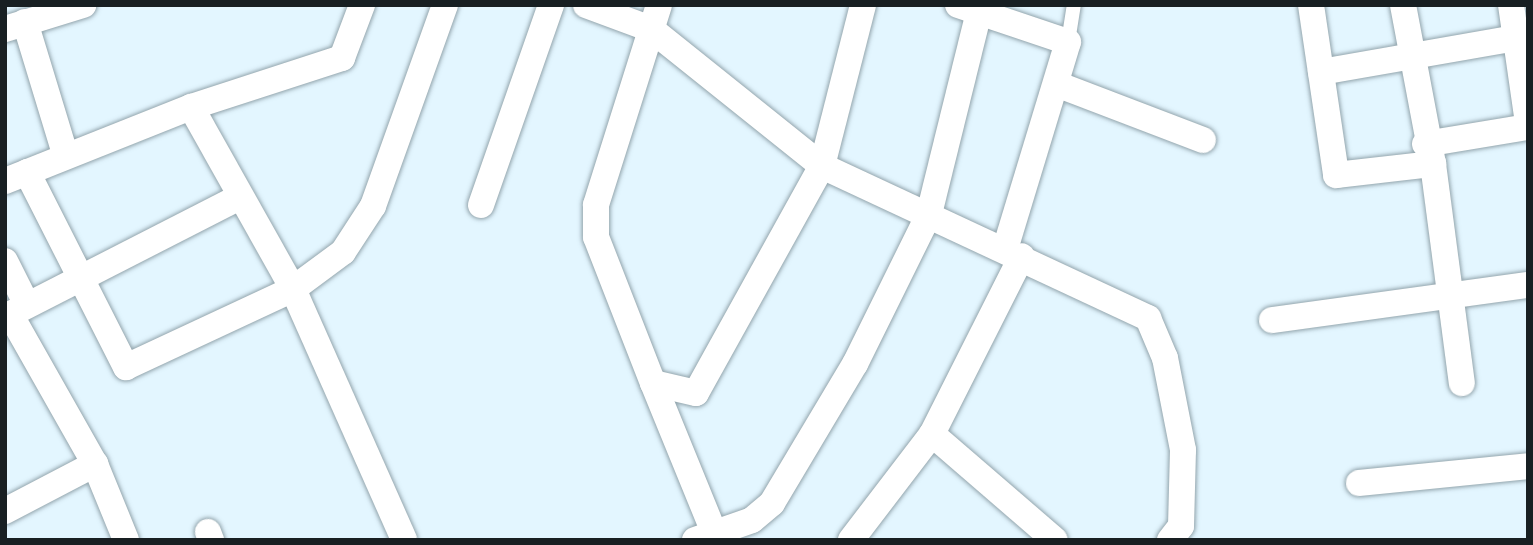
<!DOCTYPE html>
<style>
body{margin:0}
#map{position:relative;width:1533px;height:545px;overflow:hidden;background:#e3f6ff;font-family:Manrope,sans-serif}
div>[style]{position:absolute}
.roads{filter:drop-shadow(0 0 2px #93a5ad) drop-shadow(0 0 2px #93a5ad)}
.lane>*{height:14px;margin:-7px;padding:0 7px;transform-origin:7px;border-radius:7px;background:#fff}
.street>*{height:26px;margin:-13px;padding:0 13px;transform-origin:13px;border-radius:13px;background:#fff}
span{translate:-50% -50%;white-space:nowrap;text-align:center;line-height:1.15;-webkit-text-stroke:5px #fff;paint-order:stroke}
.frame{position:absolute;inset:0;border:7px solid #181f22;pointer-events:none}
</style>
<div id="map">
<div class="roads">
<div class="lane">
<div style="left:1068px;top:42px;width:37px;rotate:-81deg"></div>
</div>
<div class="street">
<div style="left:586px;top:5px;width:69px;rotate:20.3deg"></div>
<div style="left:651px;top:29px;width:219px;rotate:38.7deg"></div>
<div style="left:822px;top:166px;width:360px;rotate:25deg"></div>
<div style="left:1148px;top:318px;width:43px;rotate:67deg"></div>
<div style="left:1165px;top:358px;width:94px;rotate:78.9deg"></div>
<div style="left:1183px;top:450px;width:76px;rotate:91.5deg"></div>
<div style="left:1181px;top:526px;width:18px;rotate:128deg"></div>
<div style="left:659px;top:5px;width:210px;rotate:107.5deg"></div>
<div style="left:596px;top:205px;width:32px;rotate:90deg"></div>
<div style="left:596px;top:237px;width:157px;rotate:68.7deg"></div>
<div style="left:653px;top:383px;width:44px;rotate:13.1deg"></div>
<div style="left:696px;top:393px;width:260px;rotate:-61deg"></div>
<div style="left:822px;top:166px;width:166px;rotate:-75.7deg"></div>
<div style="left:958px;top:5px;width:116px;rotate:18.6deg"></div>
<div style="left:1068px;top:42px;width:217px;rotate:106.9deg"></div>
<div style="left:1311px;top:5px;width:172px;rotate:81.6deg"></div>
<div style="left:1336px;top:175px;width:98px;rotate:-6.5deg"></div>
<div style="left:1403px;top:5px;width:162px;rotate:79.3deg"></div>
<div style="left:1433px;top:164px;width:221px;rotate:82.5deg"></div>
<div style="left:1511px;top:5px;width:119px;rotate:81.8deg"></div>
<div style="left:25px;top:22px;width:138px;rotate:73.1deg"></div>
<div style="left:5px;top:29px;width:82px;rotate:-17.1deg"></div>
<div style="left:1321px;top:72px;width:210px;rotate:-9.9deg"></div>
<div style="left:1059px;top:85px;width:154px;rotate:20.9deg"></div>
<div style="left:191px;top:107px;width:209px;rotate:60.7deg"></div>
<div style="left:293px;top:289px;width:274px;rotate:66.1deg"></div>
<div style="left:1425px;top:144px;width:104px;rotate:-9.4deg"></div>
<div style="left:27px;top:172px;width:219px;rotate:63.1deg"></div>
<div style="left:126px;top:367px;width:184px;rotate:-25deg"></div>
<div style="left:293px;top:289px;width:62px;rotate:-36.5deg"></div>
<div style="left:343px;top:252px;width:55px;rotate:-56.9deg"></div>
<div style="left:373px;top:206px;width:214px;rotate:-70.3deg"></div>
<div style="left:5px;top:181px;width:200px;rotate:-21.7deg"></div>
<div style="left:191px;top:107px;width:159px;rotate:-18deg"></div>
<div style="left:342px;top:58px;width:57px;rotate:-69.3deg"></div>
<div style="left:481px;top:205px;width:212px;rotate:-70.7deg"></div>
<div style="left:5px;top:261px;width:49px;rotate:63.4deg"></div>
<div style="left:10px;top:314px;width:172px;rotate:60.5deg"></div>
<div style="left:95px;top:464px;width:82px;rotate:67.8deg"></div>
<div style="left:5px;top:317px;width:264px;rotate:-27.1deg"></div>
<div style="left:1272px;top:320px;width:258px;rotate:-7.8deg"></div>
<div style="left:653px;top:383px;width:170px;rotate:67.8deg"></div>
<div style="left:932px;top:434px;width:162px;rotate:40.8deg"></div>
<div style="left:1359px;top:483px;width:170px;rotate:-5.7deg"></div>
<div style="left:5px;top:511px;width:102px;rotate:-27.6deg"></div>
<div style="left:208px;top:532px;width:9px;rotate:69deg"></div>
<div style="left:695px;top:540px;width:60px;rotate:-19.3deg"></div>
<div style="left:752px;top:520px;width:26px;rotate:-40deg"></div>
<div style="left:772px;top:503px;width:162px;rotate:-59.2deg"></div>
<div style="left:855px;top:364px;width:167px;rotate:-63.7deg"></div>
<div style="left:929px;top:214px;width:208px;rotate:-76.1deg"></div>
<div style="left:851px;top:540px;width:133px;rotate:-52.6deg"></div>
<div style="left:932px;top:434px;width:199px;rotate:-63.2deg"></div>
</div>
</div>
<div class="frame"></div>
</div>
